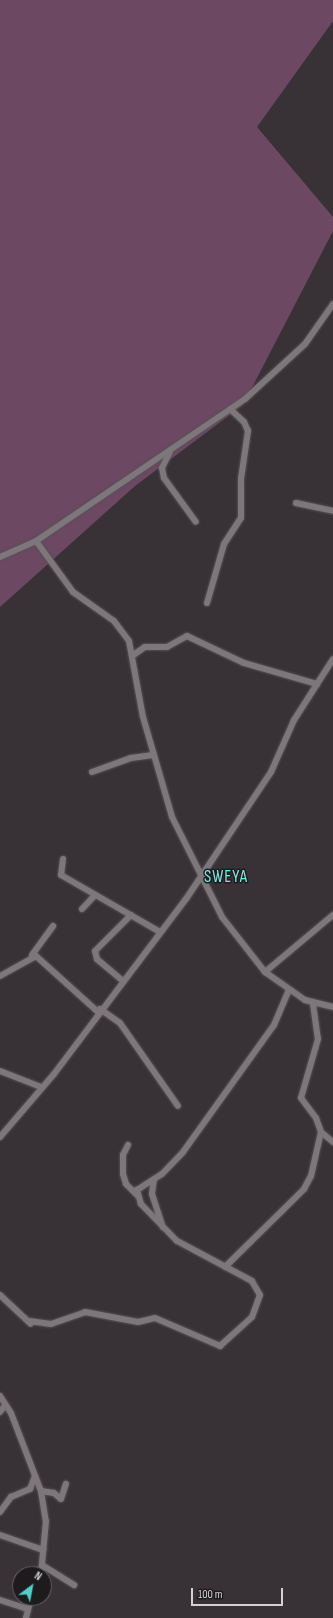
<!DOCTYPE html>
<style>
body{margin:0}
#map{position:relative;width:333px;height:1618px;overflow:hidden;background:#383237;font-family:"Sofia Sans Condensed",sans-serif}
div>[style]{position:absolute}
.green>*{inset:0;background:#6d4863}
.roads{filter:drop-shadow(0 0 1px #565154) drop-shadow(0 0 1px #565154)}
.minor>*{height:6px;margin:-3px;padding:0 3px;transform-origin:3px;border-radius:3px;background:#7d767b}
span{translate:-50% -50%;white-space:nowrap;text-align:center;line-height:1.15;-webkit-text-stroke:3px #1e1b1d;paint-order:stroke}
.quarter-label{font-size:17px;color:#7feae5;letter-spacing:1px}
.north{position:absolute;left:12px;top:1566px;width:40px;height:40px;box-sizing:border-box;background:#1e1b1d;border:1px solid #676366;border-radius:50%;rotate:32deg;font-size:11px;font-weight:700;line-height:16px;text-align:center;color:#d4d0d3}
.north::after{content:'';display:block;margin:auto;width:14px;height:18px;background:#54cdc8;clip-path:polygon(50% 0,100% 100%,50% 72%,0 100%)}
.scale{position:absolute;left:191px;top:1588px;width:92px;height:18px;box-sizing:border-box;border:2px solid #d4d0d3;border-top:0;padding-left:5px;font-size:12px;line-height:14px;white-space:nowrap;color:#d4d0d3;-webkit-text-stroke:3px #1e1b1d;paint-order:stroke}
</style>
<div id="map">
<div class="green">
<div style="clip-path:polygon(0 0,333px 0,333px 21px,257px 127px,333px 217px,333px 231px,243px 405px,135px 486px,0 607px)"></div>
</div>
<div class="roads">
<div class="minor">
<div style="left:170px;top:452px;width:18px;rotate:117deg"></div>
<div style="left:162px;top:468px;width:10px;rotate:79deg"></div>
<div style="left:164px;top:478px;width:54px;rotate:54deg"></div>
<div style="left:296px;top:503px;width:38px;rotate:12deg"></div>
<div style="left:36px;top:541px;width:63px;rotate:54deg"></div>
<div style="left:73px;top:592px;width:50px;rotate:35.3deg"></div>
<div style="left:114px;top:621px;width:25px;rotate:53deg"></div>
<div style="left:129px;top:641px;width:77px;rotate:79.6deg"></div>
<div style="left:143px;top:717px;width:104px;rotate:73.8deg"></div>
<div style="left:172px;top:817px;width:112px;rotate:63.4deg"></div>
<div style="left:222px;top:917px;width:70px;rotate:52deg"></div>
<div style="left:265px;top:972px;width:49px;rotate:35deg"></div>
<div style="left:305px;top:1000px;width:29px;rotate:14deg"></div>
<div style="left:0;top:557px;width:39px;rotate:-24deg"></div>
<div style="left:36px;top:541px;width:253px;rotate:-34.2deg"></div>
<div style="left:245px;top:399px;width:81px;rotate:-42.5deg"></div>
<div style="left:305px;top:344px;width:49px;rotate:-55deg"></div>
<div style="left:207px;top:603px;width:61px;rotate:-73.9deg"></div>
<div style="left:224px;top:544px;width:31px;rotate:-57deg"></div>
<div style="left:241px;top:518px;width:39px;rotate:-90deg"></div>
<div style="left:241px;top:479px;width:49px;rotate:-81.7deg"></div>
<div style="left:248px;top:431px;width:10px;rotate:-114deg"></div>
<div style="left:244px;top:422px;width:19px;rotate:-137deg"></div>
<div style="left:132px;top:656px;width:16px;rotate:-35deg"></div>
<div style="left:145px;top:647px;width:22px"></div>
<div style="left:167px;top:647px;width:23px;rotate:-29deg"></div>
<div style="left:187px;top:636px;width:63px;rotate:25.3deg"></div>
<div style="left:244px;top:663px;width:76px;rotate:16deg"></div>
<div style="left:92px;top:772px;width:41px;rotate:-19.7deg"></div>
<div style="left:131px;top:758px;width:22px;rotate:-8deg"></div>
<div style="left:63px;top:859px;width:16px;rotate:97deg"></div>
<div style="left:61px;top:875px;width:114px;rotate:29.9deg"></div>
<div style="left:82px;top:909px;width:18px;rotate:-47deg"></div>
<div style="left:32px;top:955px;width:36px;rotate:-54deg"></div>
<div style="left:265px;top:972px;width:89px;rotate:-40deg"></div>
<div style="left:0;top:976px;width:41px;rotate:-29.1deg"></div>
<div style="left:36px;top:956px;width:84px;rotate:42.1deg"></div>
<div style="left:123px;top:981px;width:34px;rotate:-140deg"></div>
<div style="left:97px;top:959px;width:8px;rotate:-104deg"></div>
<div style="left:95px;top:951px;width:51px;rotate:-45deg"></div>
<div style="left:313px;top:1004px;width:35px;rotate:82deg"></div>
<div style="left:318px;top:1039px;width:61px;rotate:106.1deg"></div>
<div style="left:301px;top:1098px;width:25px;rotate:53deg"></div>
<div style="left:316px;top:1118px;width:15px;rotate:70deg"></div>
<div style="left:321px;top:1132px;width:16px;rotate:40deg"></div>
<div style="left:100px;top:1009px;width:24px;rotate:35deg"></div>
<div style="left:120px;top:1023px;width:101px;rotate:55.1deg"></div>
<div style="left:0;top:1071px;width:44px;rotate:21.3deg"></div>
<div style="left:0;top:1137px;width:83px;rotate:-49.4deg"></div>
<div style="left:54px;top:1074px;width:219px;rotate:-53deg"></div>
<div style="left:186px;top:899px;width:153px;rotate:-56.2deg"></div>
<div style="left:271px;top:772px;width:57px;rotate:-66.1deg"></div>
<div style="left:294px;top:720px;width:72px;rotate:-57.4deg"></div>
<div style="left:128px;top:1145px;width:11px;rotate:117deg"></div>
<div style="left:123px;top:1155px;width:19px;rotate:90deg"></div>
<div style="left:123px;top:1174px;width:10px;rotate:73deg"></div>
<div style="left:126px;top:1184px;width:16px;rotate:45deg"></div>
<div style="left:154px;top:1179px;width:15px;rotate:98deg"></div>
<div style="left:152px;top:1194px;width:35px;rotate:72deg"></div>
<div style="left:225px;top:1267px;width:111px;rotate:-44.6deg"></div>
<div style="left:304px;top:1189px;width:15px;rotate:-62deg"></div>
<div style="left:311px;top:1176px;width:45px;rotate:-77.2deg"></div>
<div style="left:0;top:1295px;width:42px;rotate:43.1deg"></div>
<div style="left:29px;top:1321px;width:22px;rotate:8deg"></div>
<div style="left:51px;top:1324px;width:36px;rotate:-19deg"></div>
<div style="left:85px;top:1312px;width:54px;rotate:10.7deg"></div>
<div style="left:138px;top:1322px;width:17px;rotate:-13deg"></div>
<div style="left:155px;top:1318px;width:71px;rotate:23.3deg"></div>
<div style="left:220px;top:1346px;width:43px;rotate:-42.2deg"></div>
<div style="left:252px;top:1317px;width:23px;rotate:-70deg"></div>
<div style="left:260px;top:1295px;width:16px;rotate:-120deg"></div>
<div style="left:252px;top:1281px;width:85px;rotate:-151.9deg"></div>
<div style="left:177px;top:1241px;width:52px;rotate:-134.2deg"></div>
<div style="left:141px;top:1204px;width:15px;rotate:-106deg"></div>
<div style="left:137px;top:1190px;width:30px;rotate:-33deg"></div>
<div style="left:162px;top:1174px;width:30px;rotate:-46deg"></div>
<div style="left:183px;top:1152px;width:156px;rotate:-54.4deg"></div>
<div style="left:274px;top:1025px;width:38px;rotate:-67deg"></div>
<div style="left:0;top:1396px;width:20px;rotate:57deg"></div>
<div style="left:11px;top:1413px;width:84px;rotate:69deg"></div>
<div style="left:41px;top:1491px;width:30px;rotate:81deg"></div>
<div style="left:46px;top:1521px;width:53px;rotate:95.4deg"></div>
<div style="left:0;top:1412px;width:9px;rotate:-54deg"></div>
<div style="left:41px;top:1491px;width:13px;rotate:9deg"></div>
<div style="left:54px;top:1493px;width:9px;rotate:41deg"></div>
<div style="left:61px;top:1499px;width:16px;rotate:-72deg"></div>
<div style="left:0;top:1512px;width:19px;rotate:-54deg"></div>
<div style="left:11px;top:1497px;width:21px;rotate:-23deg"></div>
<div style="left:30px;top:1489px;width:14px;rotate:-69deg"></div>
<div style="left:0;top:1535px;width:46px;rotate:19.2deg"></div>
<div style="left:42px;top:1565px;width:38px;rotate:32deg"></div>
<div style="left:0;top:1600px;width:28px;rotate:18deg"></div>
<div style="left:26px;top:1618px;width:21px;rotate:-76deg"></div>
</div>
</div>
<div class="quarter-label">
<span style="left:226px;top:878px">SWEYA</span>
</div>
<div class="north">N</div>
<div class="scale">100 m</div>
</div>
